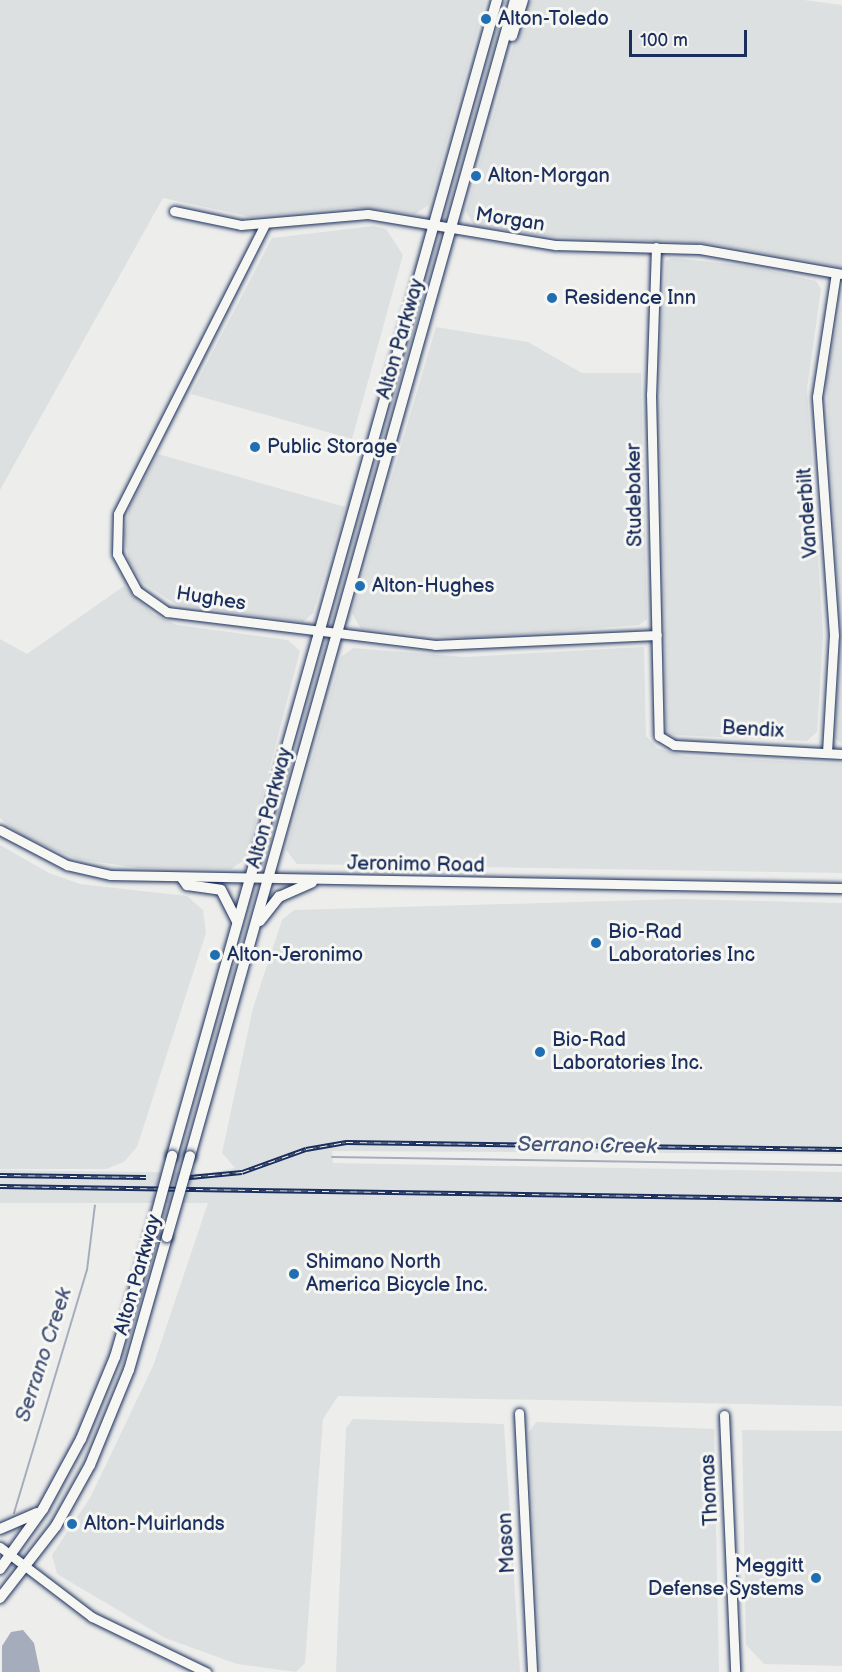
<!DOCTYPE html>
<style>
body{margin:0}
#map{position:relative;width:842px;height:1672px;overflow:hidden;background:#edeeec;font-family:"Balsamiq Sans",sans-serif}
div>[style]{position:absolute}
.built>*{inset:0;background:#dde0e1}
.water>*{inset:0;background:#a5acbc}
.stream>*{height:2px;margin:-1px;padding:0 1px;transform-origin:1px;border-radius:1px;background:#a5acbc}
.roads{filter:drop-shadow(0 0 2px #1b2f5e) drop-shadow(0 0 2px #1b2f5e)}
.secondary>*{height:9px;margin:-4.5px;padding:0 4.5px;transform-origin:4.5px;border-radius:4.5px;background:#f6f6f2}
.primary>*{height:10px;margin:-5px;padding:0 5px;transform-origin:5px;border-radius:5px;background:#f6f6f2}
.rail>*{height:4.5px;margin-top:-2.25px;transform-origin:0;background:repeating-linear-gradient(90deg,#f6f6f2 0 7px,#1b2f5e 0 14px);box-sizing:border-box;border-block:2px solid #1b2f5e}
.bridges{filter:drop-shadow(0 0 2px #1b2f5e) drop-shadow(0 0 2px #1b2f5e)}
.primary-bridge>*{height:10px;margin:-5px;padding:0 5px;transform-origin:5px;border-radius:5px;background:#f6f6f2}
.dots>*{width:16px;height:16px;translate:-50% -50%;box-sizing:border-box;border:3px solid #f6f6f2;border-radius:50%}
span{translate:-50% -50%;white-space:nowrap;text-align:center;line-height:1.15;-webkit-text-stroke:6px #f6f6f2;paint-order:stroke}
.poi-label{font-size:20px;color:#1b2f5e}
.left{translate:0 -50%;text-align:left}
.right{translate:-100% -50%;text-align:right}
.street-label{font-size:20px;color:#1b2f5e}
.water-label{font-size:21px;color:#44547a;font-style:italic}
.scale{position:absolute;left:629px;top:30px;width:118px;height:27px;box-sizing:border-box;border:3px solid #1b2f5e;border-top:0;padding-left:8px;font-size:18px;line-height:21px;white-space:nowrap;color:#1b2f5e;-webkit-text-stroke:4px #f6f6f2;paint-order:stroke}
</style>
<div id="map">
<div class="built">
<div style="clip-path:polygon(0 0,486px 0,429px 205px,415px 214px,352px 207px,252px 217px,163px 198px,0 490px)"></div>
<div style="clip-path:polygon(531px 0,804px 0,842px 5px,842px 267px,714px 244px,545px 236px,474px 226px,466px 211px,525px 4px)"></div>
<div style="clip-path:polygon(373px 226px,386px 229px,403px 255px,352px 439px,191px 394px,272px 238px)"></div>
<div style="clip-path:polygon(672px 258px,748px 266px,816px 281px,821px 289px,807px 389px,823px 635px,817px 732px,807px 741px,674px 735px,666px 730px,660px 345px,666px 261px)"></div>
<div style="clip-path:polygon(842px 299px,842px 744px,835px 738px,840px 631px,826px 380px)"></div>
<div style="clip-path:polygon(436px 327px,528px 342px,582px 373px,641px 373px,647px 619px,639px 625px,467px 638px,361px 629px,352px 613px)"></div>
<div style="clip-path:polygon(158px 454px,345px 507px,313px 613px,303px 622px,177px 605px,143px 583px,129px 561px,124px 534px,130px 506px)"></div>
<div style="clip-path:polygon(124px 586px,154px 615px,177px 625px,288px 640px,300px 651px,246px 859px,231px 869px,139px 868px,77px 859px,22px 836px,0 818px,0 639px,27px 654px)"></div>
<div style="clip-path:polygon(644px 647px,646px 736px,657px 748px,684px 756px,842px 764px,842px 873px,297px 864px,286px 850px,341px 657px,353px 648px,465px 657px)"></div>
<div style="clip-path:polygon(0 845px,49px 873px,80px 884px,187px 896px,203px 910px,206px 933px,137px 1147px,124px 1162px,106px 1169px,0 1169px)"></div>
<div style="clip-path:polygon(679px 899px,842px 903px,842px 1154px,332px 1151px,333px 1163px,842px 1172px,842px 1406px,338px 1396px,323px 1419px,305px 1663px,296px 1672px,237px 1664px,165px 1638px,57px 1574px,52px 1555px,91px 1496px,153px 1366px,208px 1203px,0 1203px,0 1170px,210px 1173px,235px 1168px,222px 1153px,253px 1008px,282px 920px,294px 910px)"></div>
<div style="clip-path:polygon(353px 1419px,504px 1424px,520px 1672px,336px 1672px,346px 1428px)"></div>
<div style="clip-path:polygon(536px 1422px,714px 1429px,719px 1672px,540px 1672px,529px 1432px)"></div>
<div style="clip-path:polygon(742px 1430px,842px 1431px,842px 1666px,764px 1664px,746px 1645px)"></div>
</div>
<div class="water">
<div style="clip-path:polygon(23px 1630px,34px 1643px,40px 1672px,2px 1672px,2px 1646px,11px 1632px)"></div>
</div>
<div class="stream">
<div style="left:332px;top:1157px;width:510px;rotate:0.9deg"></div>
<div style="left:14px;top:1513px;width:254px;rotate:-73.3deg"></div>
<div style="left:87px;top:1270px;width:65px;rotate:-83deg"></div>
</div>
<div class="roads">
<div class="secondary">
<div style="left:174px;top:211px;width:68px;rotate:11.8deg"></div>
<div style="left:241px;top:225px;width:127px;rotate:-5deg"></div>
<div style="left:368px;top:214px;width:191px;rotate:9.4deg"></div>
<div style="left:556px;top:245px;width:144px;rotate:1.6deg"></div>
<div style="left:700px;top:249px;width:144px;rotate:10deg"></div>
<div style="left:265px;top:224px;width:325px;rotate:116.9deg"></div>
<div style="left:118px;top:514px;width:40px;rotate:91.4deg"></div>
<div style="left:117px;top:554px;width:42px;rotate:61.6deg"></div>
<div style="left:137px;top:591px;width:37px;rotate:35deg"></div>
<div style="left:167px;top:612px;width:270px;rotate:7deg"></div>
<div style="left:435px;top:645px;width:222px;rotate:-2.6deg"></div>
<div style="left:656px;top:247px;width:147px;rotate:91.9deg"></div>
<div style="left:651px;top:394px;width:342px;rotate:88.7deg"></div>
<div style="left:659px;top:736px;width:17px;rotate:31deg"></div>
<div style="left:674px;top:745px;width:168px;rotate:3.1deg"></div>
<div style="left:827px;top:752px;width:117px;rotate:-86.6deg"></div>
<div style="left:834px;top:635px;width:239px;rotate:-94.1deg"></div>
<div style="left:817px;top:397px;width:125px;rotate:-81.3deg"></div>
<div style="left:0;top:830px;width:76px;rotate:27.6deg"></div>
<div style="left:67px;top:865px;width:44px;rotate:13.1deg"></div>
<div style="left:110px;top:875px;width:732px;rotate:1.02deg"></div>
<div style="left:519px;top:1413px;width:259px;rotate:87.1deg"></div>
<div style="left:724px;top:1415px;width:257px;rotate:87.5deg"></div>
<div style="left:0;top:1547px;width:116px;rotate:37.3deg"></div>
<div style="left:92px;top:1617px;width:127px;rotate:25.8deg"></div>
</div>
<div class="primary">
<div style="left:512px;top:36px;width:38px;rotate:-73deg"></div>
<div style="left:182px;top:878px;width:9px;rotate:54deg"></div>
<div style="left:187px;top:885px;width:34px;rotate:8deg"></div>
<div style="left:221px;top:890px;width:36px;rotate:63deg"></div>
<div style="left:260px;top:921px;width:31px;rotate:-52deg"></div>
<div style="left:279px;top:897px;width:36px;rotate:-24deg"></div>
<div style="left:172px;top:1156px;width:1201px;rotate:-74.3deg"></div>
<div style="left:190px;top:1156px;width:1201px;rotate:-74.3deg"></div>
<div style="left:0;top:1529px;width:40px;rotate:-23.4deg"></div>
<div style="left:0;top:1569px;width:74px;rotate:-54.4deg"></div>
<div style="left:43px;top:1509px;width:80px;rotate:-61.5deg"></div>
<div style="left:81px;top:1439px;width:89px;rotate:-67.5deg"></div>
<div style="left:115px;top:1357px;width:128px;rotate:-73.7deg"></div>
<div style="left:0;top:1598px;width:91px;rotate:-52.1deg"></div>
<div style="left:56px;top:1526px;width:70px;rotate:-60.9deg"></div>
<div style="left:90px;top:1465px;width:103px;rotate:-67.7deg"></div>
<div style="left:129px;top:1370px;width:138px;rotate:-74.1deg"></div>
</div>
</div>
<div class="rail">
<div style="left:0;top:1175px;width:146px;rotate:0.8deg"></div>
<div style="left:180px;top:1178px;width:62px;rotate:-5.5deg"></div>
<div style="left:242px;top:1172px;width:68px;rotate:-19.8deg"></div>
<div style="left:306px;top:1149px;width:41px;rotate:-9.9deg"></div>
<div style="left:346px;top:1142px;width:496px;rotate:0.8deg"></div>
<div style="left:0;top:1186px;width:842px;rotate:0.88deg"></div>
</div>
<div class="bridges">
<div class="primary-bridge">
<div style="left:151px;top:1234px;width:81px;rotate:-74.9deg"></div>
<div style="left:167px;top:1237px;width:84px;rotate:-74.1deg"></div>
</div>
</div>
<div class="dots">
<div style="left:486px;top:19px;background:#1f6fb2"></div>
<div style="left:476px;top:176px;background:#1f6fb2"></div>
<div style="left:552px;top:298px;background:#1f6fb2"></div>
<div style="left:255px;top:447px;background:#1f6fb2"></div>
<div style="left:360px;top:586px;background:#1f6fb2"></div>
<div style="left:596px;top:943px;background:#1f6fb2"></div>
<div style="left:215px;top:955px;background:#1f6fb2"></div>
<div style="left:540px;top:1052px;background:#1f6fb2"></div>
<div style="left:294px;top:1274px;background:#1f6fb2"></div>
<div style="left:72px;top:1524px;background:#1f6fb2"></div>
<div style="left:816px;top:1578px;background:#1f6fb2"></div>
</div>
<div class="poi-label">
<span class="left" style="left:498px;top:19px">Alton-Toledo</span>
<span class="left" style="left:488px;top:176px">Alton-Morgan</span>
<span class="left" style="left:564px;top:298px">Residence Inn</span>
<span class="left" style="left:267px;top:447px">Public Storage</span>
<span class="left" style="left:372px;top:586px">Alton-Hughes</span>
<span class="left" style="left:608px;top:944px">Bio-Rad<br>Laboratories Inc</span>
<span class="left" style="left:227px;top:955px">Alton-Jeronimo</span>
<span class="left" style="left:552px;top:1052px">Bio-Rad<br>Laboratories Inc.</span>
<span class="left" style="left:306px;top:1274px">Shimano North<br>America Bicycle Inc.</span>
<span class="left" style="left:84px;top:1524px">Alton-Muirlands</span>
<span class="right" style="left:804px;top:1578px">Meggitt<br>Defense Systems</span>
</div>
<div class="street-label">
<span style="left:510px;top:220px;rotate:9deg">Morgan</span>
<span style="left:401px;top:339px;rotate:-74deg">Alton Parkway</span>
<span style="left:635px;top:495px;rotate:-91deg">Studebaker</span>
<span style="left:808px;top:513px;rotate:-94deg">Vanderbilt</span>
<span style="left:211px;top:599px;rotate:9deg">Hughes</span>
<span style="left:753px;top:730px;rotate:3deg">Bendix</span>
<span style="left:270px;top:808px;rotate:-75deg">Alton Parkway</span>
<span style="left:416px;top:865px;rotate:1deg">Jeronimo Road</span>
<span style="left:138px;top:1275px;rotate:-74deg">Alton Parkway</span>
<span style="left:710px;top:1490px;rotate:-93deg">Thomas</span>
<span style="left:507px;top:1543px;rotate:-93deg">Mason</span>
</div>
<div class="water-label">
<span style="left:587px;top:1146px;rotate:1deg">Serrano Creek</span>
<span style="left:44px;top:1355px;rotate:-72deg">Serrano Creek</span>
</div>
<div class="scale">100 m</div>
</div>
